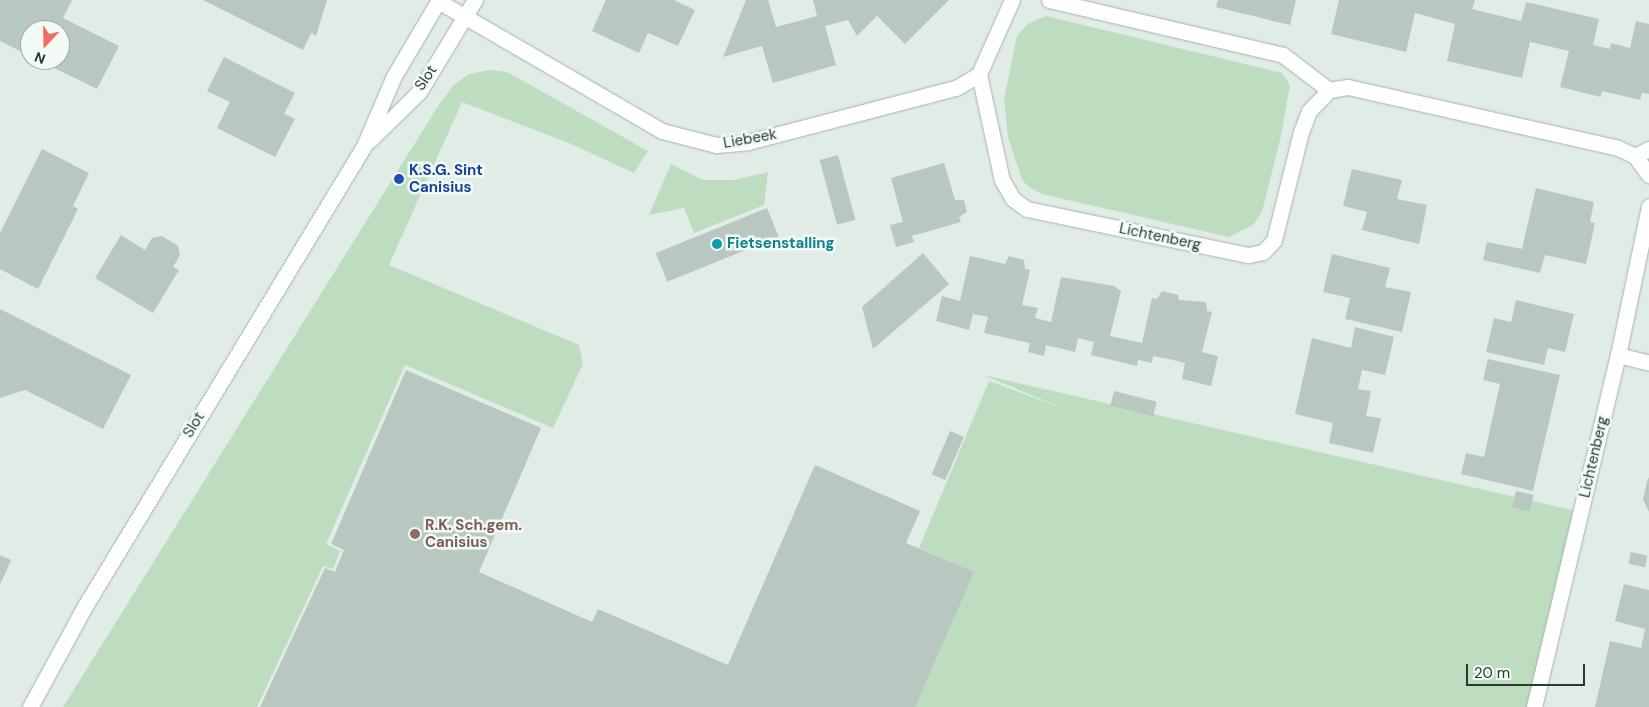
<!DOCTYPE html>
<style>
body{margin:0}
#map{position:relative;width:1649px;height:707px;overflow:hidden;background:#e2ece6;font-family:"DM Sans",sans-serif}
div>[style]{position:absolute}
.green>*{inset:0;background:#bcddc0}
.building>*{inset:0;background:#b8c7bf;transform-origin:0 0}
.roads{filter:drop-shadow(0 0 1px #a5b4ac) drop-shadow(0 0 1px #a5b4ac)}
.minor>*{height:15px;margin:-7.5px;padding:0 7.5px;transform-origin:7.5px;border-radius:7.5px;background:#fff}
.dots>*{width:14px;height:14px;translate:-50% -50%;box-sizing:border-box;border:2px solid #f3f9f5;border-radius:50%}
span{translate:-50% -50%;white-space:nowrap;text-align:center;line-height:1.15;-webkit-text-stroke:5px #f3f9f5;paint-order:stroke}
.street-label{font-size:15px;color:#233d32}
.transit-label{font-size:15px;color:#164399;font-weight:700}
.left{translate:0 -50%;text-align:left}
.culture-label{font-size:15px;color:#0d838f;font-weight:700}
.education-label{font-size:15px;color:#785e54;font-weight:700}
.north{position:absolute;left:20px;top:20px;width:50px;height:50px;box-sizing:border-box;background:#f3f9f5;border:1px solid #a0aea7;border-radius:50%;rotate:201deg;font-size:14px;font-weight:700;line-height:20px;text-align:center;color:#233d32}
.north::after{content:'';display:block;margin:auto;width:18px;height:22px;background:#ef6d5e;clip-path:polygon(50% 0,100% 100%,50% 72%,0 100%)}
.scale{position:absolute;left:1466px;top:664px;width:119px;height:22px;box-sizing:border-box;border:2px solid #233d32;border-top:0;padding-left:6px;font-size:15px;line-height:18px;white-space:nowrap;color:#233d32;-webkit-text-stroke:4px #f3f9f5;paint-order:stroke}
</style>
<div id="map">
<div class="green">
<div style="clip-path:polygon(1046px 16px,1282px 73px,1290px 85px,1281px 136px,1262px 212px,1253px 225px,1229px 237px,1042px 194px,1029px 187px,1022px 180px,1008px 137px,1004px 99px,1017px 36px,1028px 24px)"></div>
<div style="clip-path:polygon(490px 70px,507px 72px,648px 151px,634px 173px,569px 143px,462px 102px,389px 265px,579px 345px,583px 364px,553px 428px,405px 365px,326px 544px,340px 551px,333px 569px,323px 566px,257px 707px,63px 707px,440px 103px,454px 85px,469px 74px)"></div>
<div style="clip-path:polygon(671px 164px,703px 180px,734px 180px,768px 172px,764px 205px,694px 233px,684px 208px,649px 215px)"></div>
<div style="clip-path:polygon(983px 375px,1576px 511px,1534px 707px,906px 707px,964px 568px,919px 548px,989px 381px,1065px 409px)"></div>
</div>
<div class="building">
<div style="clip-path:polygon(0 0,72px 0,63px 18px,119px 46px,97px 89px,38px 60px,60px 60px,60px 30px,30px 30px,30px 56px,0 41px)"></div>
<div style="clip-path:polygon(203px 0,327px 0,316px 36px,311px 33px,303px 50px)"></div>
<div style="clip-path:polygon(606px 0,674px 0,695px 10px,678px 46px,648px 33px,639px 53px,592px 31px)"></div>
<div style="clip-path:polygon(746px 0,768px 0,776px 27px,817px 16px,813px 0,949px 0,905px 44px,877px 16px,857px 36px,848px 20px,825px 26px,836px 65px,773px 83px,762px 46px,723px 57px)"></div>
<div style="clip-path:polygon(1218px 0,1296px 0,1290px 25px,1216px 7px)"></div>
<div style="clip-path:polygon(1339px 0,1475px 0,1472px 9px,1521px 21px,1526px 2px,1599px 19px,1593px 45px,1610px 49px,1611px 43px,1630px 48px,1636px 21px,1649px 24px,1649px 94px,1642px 93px,1640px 100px,1602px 91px,1601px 97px,1560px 87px,1569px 51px,1530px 42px,1522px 78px,1447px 61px,1455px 24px,1415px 13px,1406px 52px,1331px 34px)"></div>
<div style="clip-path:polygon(224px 57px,295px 93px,284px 114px,295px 119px,275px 157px,217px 128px,230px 102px,207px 91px)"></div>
<div style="clip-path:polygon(42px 149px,89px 173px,73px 206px,78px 209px,38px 289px,0 269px,0 233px)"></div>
<div style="left:838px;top:155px;width:67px;height:19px;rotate:75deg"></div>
<div style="clip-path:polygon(944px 163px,955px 200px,964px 200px,967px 212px,959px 217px,961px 222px,912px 236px,914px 242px,896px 247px,890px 225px,903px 222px,891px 178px)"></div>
<div style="clip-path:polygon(1352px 169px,1402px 180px,1397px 199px,1427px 205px,1419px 244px,1362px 230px,1367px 212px,1343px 206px)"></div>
<div style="clip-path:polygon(1536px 188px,1594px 202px,1590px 222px,1595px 223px,1586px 264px,1545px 255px,1540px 273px,1483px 260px,1487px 242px,1522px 249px)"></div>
<div style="left:767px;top:208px;width:31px;height:120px;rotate:68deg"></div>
<div style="clip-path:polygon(121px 235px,145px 250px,152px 238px,162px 236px,178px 246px,180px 255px,173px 267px,179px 270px,153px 313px,95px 278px)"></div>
<div style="clip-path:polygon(923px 253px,949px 284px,873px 349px,862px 307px)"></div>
<div style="clip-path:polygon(1332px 254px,1390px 268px,1385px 287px,1411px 292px,1402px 332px,1345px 319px,1350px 298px,1323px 292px)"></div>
<div style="clip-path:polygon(970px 256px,1005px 264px,1009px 256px,1024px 260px,1025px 269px,1030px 270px,1022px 305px,1038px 308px,1035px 318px,1051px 322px,1061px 277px,1114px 286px,1121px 291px,1110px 336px,1142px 343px,1152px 298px,1157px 299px,1162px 291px,1178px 295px,1179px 300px,1206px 302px,1207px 311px,1212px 312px,1202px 352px,1218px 356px,1211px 386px,1182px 379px,1185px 363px,1169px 359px,1153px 356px,1152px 363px,1138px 360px,1137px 366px,1091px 355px,1094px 342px,1078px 338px,1075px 352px,1046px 345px,1044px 356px,1028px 352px,1030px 343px,984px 333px,988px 317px,973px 314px,969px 330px,936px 321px,942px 296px,960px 301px)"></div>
<div style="clip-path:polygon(1516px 300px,1574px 314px,1565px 352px,1548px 348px,1544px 365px,1486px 352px,1494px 318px,1511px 322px)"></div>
<div style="clip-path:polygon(0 309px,131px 375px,103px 429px,25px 390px,0 398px)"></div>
<div style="clip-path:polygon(1355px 327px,1394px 337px,1385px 375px,1362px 370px,1358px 389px,1371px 391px,1366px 416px,1381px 418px,1373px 453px,1329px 443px,1333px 423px,1295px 414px,1312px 338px,1351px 348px)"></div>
<div style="clip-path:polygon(1488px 359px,1560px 375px,1533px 491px,1461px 474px,1466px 453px,1484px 457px,1500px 384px,1483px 380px)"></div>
<div style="clip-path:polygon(406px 370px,541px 428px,479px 572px,592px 622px,598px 609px,728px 665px,815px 465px,920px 511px,906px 543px,974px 572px,915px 707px,260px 707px,325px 568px,335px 572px,344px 550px,331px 544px)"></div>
<div style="left:1114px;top:391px;width:44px;height:15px;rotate:14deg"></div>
<div style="left:950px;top:431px;width:15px;height:47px;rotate:23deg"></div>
<div style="clip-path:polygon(1648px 478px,1649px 478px,1649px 512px,1643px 499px)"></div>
<div style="left:1516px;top:491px;width:18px;height:17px;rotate:13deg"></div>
<div style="left:1631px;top:552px;width:17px;height:12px;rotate:13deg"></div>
<div style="clip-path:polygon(0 555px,11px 560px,0 585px)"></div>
<div style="clip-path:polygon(1624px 584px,1649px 590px,1649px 707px,1595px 707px,1610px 641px,1641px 648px,1645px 629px,1615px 621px)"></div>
</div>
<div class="roads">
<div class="minor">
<div style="left:1049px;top:0;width:240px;rotate:13.2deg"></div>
<div style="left:1283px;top:55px;width:58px;rotate:37.3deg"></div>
<div style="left:438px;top:1px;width:259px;rotate:30.1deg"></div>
<div style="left:662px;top:131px;width:56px;rotate:14.5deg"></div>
<div style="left:716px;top:145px;width:32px;rotate:-5deg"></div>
<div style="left:748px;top:142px;width:215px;rotate:-14.6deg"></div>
<div style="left:956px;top:88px;width:27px;rotate:-31deg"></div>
<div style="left:979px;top:74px;width:81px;rotate:-66deg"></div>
<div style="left:979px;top:74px;width:108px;rotate:77.8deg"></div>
<div style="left:1002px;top:180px;width:22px;rotate:60deg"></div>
<div style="left:1013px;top:199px;width:17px;rotate:36deg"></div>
<div style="left:1027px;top:209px;width:226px;rotate:11.8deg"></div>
<div style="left:1248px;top:255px;width:15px;rotate:-11deg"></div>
<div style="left:1263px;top:252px;width:16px;rotate:-47deg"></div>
<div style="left:1274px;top:240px;width:111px;rotate:-76deg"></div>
<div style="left:1301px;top:132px;width:22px;rotate:-69deg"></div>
<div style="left:1309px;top:111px;width:29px;rotate:-46deg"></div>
<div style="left:1329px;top:90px;width:19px;rotate:-9deg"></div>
<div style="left:1348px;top:87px;width:277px;rotate:12.7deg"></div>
<div style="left:1618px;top:148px;width:19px;rotate:25deg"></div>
<div style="left:1635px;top:156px;width:24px;rotate:54deg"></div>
<div style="left:370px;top:140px;width:69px;rotate:-44.4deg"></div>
<div style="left:419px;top:92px;width:108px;rotate:-58.7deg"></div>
<div style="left:1635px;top:156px;width:16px;rotate:-27deg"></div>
<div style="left:1618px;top:355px;width:32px;rotate:14deg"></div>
<div style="left:30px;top:707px;width:115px;rotate:-61.4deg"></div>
<div style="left:85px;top:606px;width:538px;rotate:-58.76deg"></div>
<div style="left:364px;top:146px;width:76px;rotate:-66.8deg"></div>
<div style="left:394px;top:76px;width:88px;rotate:-59.4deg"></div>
<div style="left:1534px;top:707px;width:362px;rotate:-76.6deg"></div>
<div style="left:1618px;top:355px;width:152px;rotate:-78.2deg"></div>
</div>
</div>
<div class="dots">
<div style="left:399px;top:179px;background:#1a4fb4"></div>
<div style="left:717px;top:244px;background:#0f9aa8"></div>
<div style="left:415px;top:534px;background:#8d6e63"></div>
</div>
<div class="street-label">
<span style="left:426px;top:78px;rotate:-56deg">Slot</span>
<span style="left:750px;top:139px;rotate:-10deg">Liebeek</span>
<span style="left:1160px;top:237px;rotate:12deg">Lichtenberg</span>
<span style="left:194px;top:425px;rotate:-59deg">Slot</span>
<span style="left:1594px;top:457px;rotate:-77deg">Lichtenberg</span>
</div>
<div class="transit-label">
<span class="left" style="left:409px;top:179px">K.S.G. Sint<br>Canisius</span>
</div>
<div class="culture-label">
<span class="left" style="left:727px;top:244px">Fietsenstalling</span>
</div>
<div class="education-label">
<span class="left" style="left:425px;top:534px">R.K. Sch.gem.<br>Canisius</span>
</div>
<div class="north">N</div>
<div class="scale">20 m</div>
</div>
